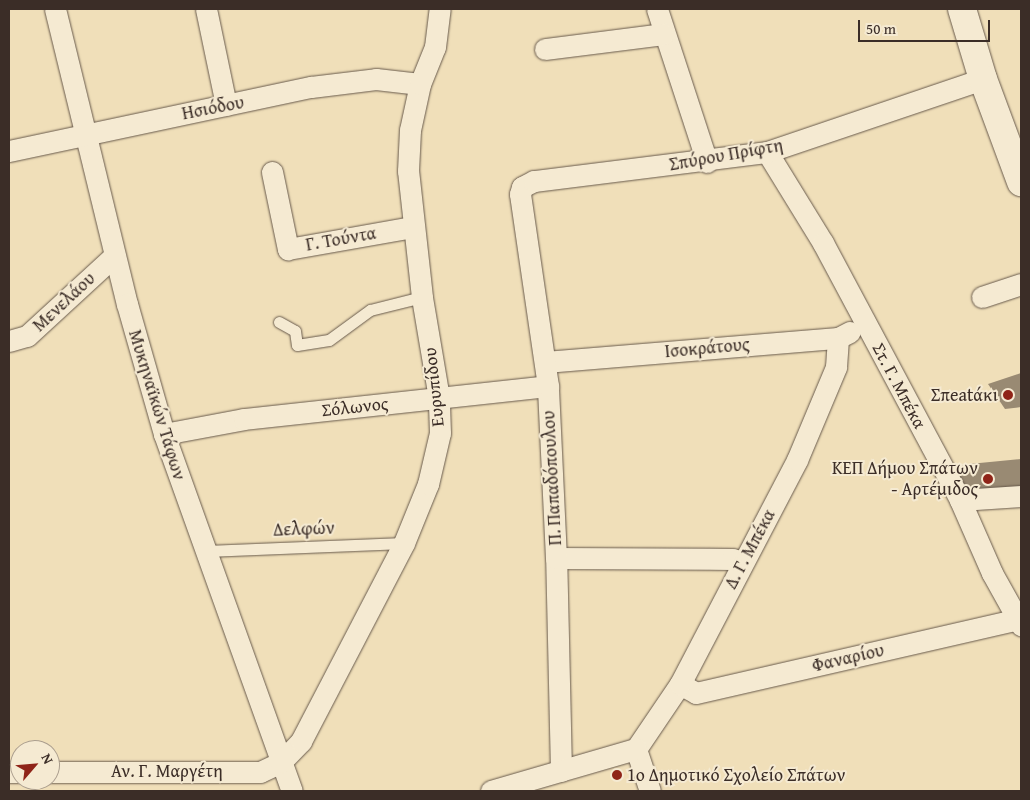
<!DOCTYPE html>
<meta charset="utf-8">
<style>
body{margin:0}
#map{position:relative;width:1030px;height:800px;overflow:hidden;background:#f0dfb9;font-family:"Gentium Book Plus",serif}
div>[style]{position:absolute}
.building>*{inset:0;background:#998a73}
.roads{filter:drop-shadow(0 0 1px #685a4c) drop-shadow(0 0 1px #685a4c)}
.lane>*{height:11px;margin:-5.5px;padding:0 5.5px;transform-origin:5.5px;border-radius:5.5px;background:#f5ead2}
.street>*{height:21px;margin:-10.5px;padding:0 10.5px;transform-origin:10.5px;border-radius:10.5px;background:#f5ead2}
.secondary>*{height:28px;margin:-14px;padding:0 14px;transform-origin:14px;border-radius:14px;background:#f5ead2}
.dots>*{width:14px;height:14px;translate:-50% -50%;box-sizing:border-box;border:2px solid #f5ead2;border-radius:50%}
span{translate:-50% -50%;white-space:nowrap;text-align:center;line-height:1.15;-webkit-text-stroke:4px #f5ead2;paint-order:stroke}
.street-label{font-size:18px;color:#3b2d27}
.poi-label{font-size:18px;color:#3b2d27}
.right{translate:-100% -50%;text-align:right}
.left{translate:0 -50%;text-align:left}
.frame{position:absolute;inset:0;border:10px solid #3b2d27;pointer-events:none}
.north{position:absolute;left:10px;top:740px;width:50px;height:50px;box-sizing:border-box;background:#f5ead2;border:1px solid #ab9e8e;border-radius:50%;rotate:63deg;font-size:14px;font-weight:700;line-height:20px;text-align:center;color:#3b2d27}
.north::after{content:'';display:block;margin:auto;width:18px;height:22px;background:#8f2418;clip-path:polygon(50% 0,100% 100%,50% 72%,0 100%)}
.scale{position:absolute;left:858px;top:20px;width:132px;height:22px;box-sizing:border-box;border:2px solid #3b2d27;border-top:0;padding-left:6px;font-size:15px;line-height:18px;white-space:nowrap;color:#3b2d27;-webkit-text-stroke:4px #f5ead2;paint-order:stroke}
</style>
<div id="map">
<div class="building">
<div style="clip-path:polygon(1021px 373px,1021px 407px,1005px 409px,988px 384px)"></div>
<div style="clip-path:polygon(1021px 459px,1021px 492px,963px 497px,949px 466px)"></div>
</div>
<div class="roads">
<div class="lane">
<div style="left:279px;top:322px;width:18px;rotate:29deg"></div>
<div style="left:295px;top:331px;width:14px;rotate:82deg"></div>
<div style="left:297px;top:345px;width:32px;rotate:-9deg"></div>
<div style="left:329px;top:340px;width:51px;rotate:-36.2deg"></div>
<div style="left:370px;top:310px;width:54px;rotate:-14deg"></div>
<div style="left:206px;top:551px;width:198px;rotate:-2.3deg"></div>
</div>
<div class="street">
<div style="left:55px;top:9px;width:304px;rotate:76.3deg"></div>
<div style="left:127px;top:304px;width:135px;rotate:74.1deg"></div>
<div style="left:164px;top:434px;width:379px;rotate:70.3deg"></div>
<div style="left:206px;top:9px;width:98px;rotate:78.2deg"></div>
<div style="left:657px;top:9px;width:161px;rotate:71.9deg"></div>
<div style="left:545px;top:49px;width:119px;rotate:-7.2deg"></div>
<div style="left:9px;top:151px;width:309px;rotate:-12deg"></div>
<div style="left:311px;top:87px;width:65px;rotate:-7deg"></div>
<div style="left:376px;top:79px;width:44px;rotate:6.5deg"></div>
<div style="left:767px;top:152px;width:107px;rotate:58.4deg"></div>
<div style="left:823px;top:243px;width:291px;rotate:61.9deg"></div>
<div style="left:960px;top:500px;width:80px;rotate:66.3deg"></div>
<div style="left:992px;top:573px;width:60px;rotate:60.9deg"></div>
<div style="left:272px;top:172px;width:79px;rotate:78.3deg"></div>
<div style="left:288px;top:249px;width:127px;rotate:-10deg"></div>
<div style="left:982px;top:297px;width:41px;rotate:-18.4deg"></div>
<div style="left:9px;top:341px;width:19px;rotate:-16deg"></div>
<div style="left:27px;top:336px;width:118px;rotate:-42.6deg"></div>
<div style="left:545px;top:362px;width:294px;rotate:-4.7deg"></div>
<div style="left:838px;top:338px;width:13px;rotate:-27deg"></div>
<div style="left:164px;top:434px;width:81px;rotate:-10.6deg"></div>
<div style="left:244px;top:419px;width:306px;rotate:-6.2deg"></div>
<div style="left:960px;top:500px;width:61px;rotate:-3.8deg"></div>
<div style="left:556px;top:558px;width:176px;rotate:0.3deg"></div>
<div style="left:732px;top:559px;width:11px;rotate:15deg"></div>
<div style="left:680px;top:684px;width:18px;rotate:29deg"></div>
<div style="left:696px;top:693px;width:330px;rotate:-12.9deg"></div>
<div style="left:636px;top:749px;width:78px;rotate:-55.9deg"></div>
<div style="left:680px;top:684px;width:253px;rotate:-62.4deg"></div>
<div style="left:797px;top:460px;width:101px;rotate:-67.2deg"></div>
<div style="left:836px;top:367px;width:29px;rotate:-86deg"></div>
<div style="left:636px;top:749px;width:44px;rotate:71.6deg"></div>
<div style="left:561px;top:771px;width:213px;rotate:-91.3deg"></div>
<div style="left:556px;top:558px;width:172px;rotate:-92.7deg"></div>
<div style="left:548px;top:386px;width:194px;rotate:-98.3deg"></div>
<div style="left:520px;top:194px;width:7px;rotate:-74deg"></div>
<div style="left:522px;top:187px;width:13px;rotate:-27deg"></div>
<div style="left:534px;top:181px;width:235px;rotate:-7.1deg"></div>
<div style="left:767px;top:152px;width:228px;rotate:-18.7deg"></div>
<div style="left:9px;top:772px;width:11px"></div>
<div style="left:50px;top:772px;width:210px"></div>
<div style="left:260px;top:772px;width:23px;rotate:-25deg"></div>
<div style="left:281px;top:762px;width:29px;rotate:-46deg"></div>
<div style="left:301px;top:741px;width:223px;rotate:-62.5deg"></div>
<div style="left:404px;top:543px;width:64px;rotate:-67.9deg"></div>
<div style="left:428px;top:484px;width:52px;rotate:-76.8deg"></div>
<div style="left:440px;top:433px;width:35px;rotate:-92deg"></div>
<div style="left:439px;top:398px;width:102px;rotate:-99.6deg"></div>
<div style="left:422px;top:297px;width:127px;rotate:-96.3deg"></div>
<div style="left:408px;top:171px;width:41px;rotate:-87.2deg"></div>
<div style="left:410px;top:130px;width:47px;rotate:-77.7deg"></div>
<div style="left:420px;top:84px;width:40px;rotate:-68deg"></div>
<div style="left:435px;top:47px;width:38px;rotate:-83deg"></div>
<div style="left:491px;top:791px;width:151px;rotate:-16.2deg"></div>
</div>
<div class="secondary">
<div style="left:962px;top:9px;width:73px;rotate:73.3deg"></div>
<div style="left:983px;top:79px;width:110px;rotate:69.7deg"></div>
</div>
</div>
<div class="dots">
<div style="left:1008px;top:395px;background:#8f2418"></div>
<div style="left:988px;top:479px;background:#8f2418"></div>
<div style="left:617px;top:775px;background:#8f2418"></div>
</div>
<div class="street-label">
<span style="left:213px;top:108px;rotate:-11deg">Ησιόδου</span>
<span style="left:726px;top:155px;rotate:-10deg">Σπύρου Πρίφτη</span>
<span style="left:341px;top:239px;rotate:-10deg">Γ. Τούντα</span>
<span style="left:64px;top:302px;rotate:-43deg">Μενελάου</span>
<span style="left:707px;top:348px;rotate:-5deg">Ισοκράτους</span>
<span style="left:899px;top:386px;rotate:62deg">Στ. Γ. Μπέκα</span>
<span style="left:434px;top:387px;rotate:-96deg">Ευρυπίδου</span>
<span style="left:157px;top:405px;rotate:73deg">Μυκηναϊκών Τάφων</span>
<span style="left:355px;top:407px;rotate:-6deg">Σόλωνος</span>
<span style="left:552px;top:478px;rotate:-93deg">Π. Παπαδόπουλου</span>
<span style="left:304px;top:529px;rotate:-2deg">Δελφών</span>
<span style="left:750px;top:549px;rotate:-62deg">Δ. Γ. Μπέκα</span>
<span style="left:848px;top:658px;rotate:-13deg">Φαναρίου</span>
<span style="left:167px;top:771px">Αν. Γ. Μαργέτη</span>
</div>
<div class="poi-label">
<span class="right" style="left:998px;top:395px">Σπeatάκι</span>
<span class="right" style="left:978px;top:479px">ΚΕΠ Δήμου Σπάτων<br>- Αρτέμιδος</span>
<span class="left" style="left:627px;top:775px">1ο Δημοτικό Σχολείο Σπάτων</span>
</div>
<div class="frame"></div>
<div class="north">N</div>
<div class="scale">50 m</div>
</div>
